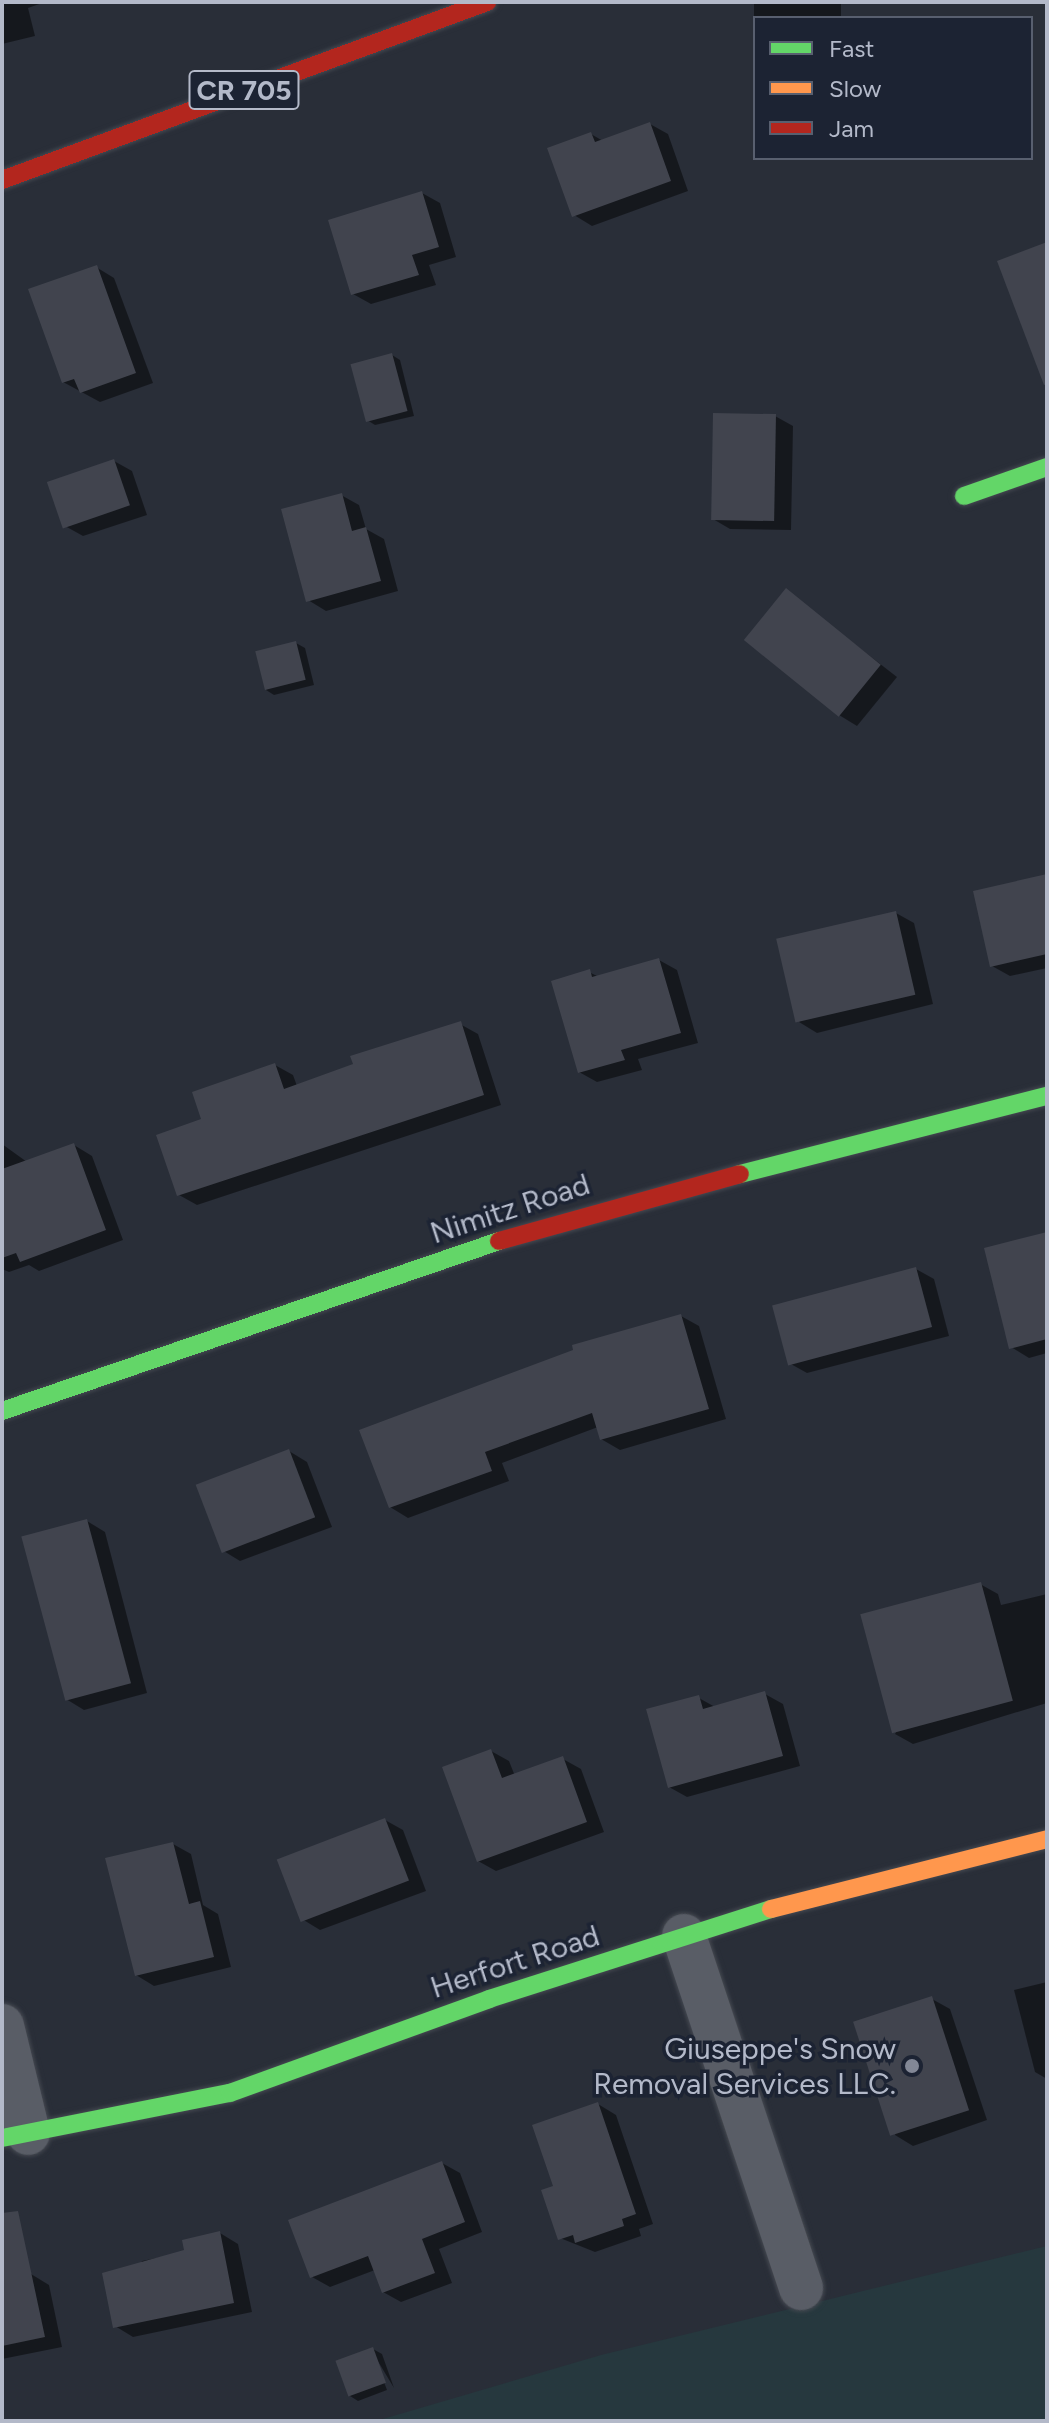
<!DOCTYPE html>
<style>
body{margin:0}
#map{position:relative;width:1049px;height:2423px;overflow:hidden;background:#292e38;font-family:Figtree,sans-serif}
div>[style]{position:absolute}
.green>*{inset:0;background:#26383e}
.shadow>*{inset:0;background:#0007;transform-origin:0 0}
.building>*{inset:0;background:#41444e;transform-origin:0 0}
.roads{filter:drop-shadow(0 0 2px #454951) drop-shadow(0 0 2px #454951)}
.street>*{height:44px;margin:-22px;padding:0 22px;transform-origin:22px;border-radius:22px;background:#595d66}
.fast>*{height:18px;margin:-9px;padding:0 9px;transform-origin:9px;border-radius:9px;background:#63d668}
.slow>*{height:18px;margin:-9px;padding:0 9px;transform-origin:9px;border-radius:9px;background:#ff974d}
.jam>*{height:18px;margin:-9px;padding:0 9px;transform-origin:9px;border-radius:9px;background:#b3261e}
.dots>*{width:22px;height:22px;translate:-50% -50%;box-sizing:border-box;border:4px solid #1c2333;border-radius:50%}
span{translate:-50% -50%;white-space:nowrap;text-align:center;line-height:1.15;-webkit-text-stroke:7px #1c2333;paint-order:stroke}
.shield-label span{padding:2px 6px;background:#1c2333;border:2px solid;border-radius:6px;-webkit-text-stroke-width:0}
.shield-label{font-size:28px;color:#b3b9c9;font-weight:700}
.street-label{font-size:30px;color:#b3b9c9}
.poi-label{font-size:30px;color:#b3b9c9}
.right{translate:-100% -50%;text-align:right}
.frame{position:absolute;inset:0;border:4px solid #b3b9c9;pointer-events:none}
.legend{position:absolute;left:753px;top:16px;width:280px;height:144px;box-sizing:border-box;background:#1c2333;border:2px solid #585f6f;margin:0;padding:10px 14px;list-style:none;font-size:24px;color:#b3b9c9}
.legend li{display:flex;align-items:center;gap:16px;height:40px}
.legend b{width:40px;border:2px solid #585f6f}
</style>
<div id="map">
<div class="green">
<div style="clip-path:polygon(1047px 2246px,1047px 2421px,376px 2421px,601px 2355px)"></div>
</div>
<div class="shadow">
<div style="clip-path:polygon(2px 2px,45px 2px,28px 8px,35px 36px,2px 44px)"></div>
<div style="left:754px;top:2px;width:87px;height:16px"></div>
<div style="clip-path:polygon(650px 124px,668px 134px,688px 191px,592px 226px,574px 215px,591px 134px,603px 141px)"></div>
<div style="clip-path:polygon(422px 193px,440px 203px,456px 257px,429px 265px,436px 285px,371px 304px,353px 294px)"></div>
<div style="clip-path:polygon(96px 267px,114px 278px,153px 383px,100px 402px,63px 382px)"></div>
<div style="clip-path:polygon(392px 355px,400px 360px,414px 416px,375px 425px,367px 420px)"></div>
<div style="clip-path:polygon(775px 416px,793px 426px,791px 530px,730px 529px,713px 519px)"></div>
<div style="clip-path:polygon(114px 461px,132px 471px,147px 515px,83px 536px,65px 526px)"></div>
<div style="clip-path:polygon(341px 495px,359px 505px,366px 529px,384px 539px,398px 591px,326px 611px,308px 600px)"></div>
<div style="clip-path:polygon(786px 591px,897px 677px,857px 726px,839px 715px)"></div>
<div style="clip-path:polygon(296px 643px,305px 648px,314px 685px,274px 695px,266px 690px)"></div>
<div style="clip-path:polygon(1047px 876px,1047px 968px,1010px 976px,992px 966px)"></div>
<div style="clip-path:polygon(896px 913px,914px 923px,933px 1004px,817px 1033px,799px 1022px)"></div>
<div style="clip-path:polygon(659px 960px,677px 970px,698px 1043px,638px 1059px,642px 1070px,597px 1082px,579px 1072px,589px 972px,599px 977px)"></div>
<div style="clip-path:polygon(460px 1024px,478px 1034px,501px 1105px,197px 1205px,179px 1195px,203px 1121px,275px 1065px,293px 1075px,297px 1086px)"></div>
<div style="clip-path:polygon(2px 1144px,27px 1162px,74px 1145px,92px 1156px,123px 1240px,39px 1271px,29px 1265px,9px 1272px,2px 1269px)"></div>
<div style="clip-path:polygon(1047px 1232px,1047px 1353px,1029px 1358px,1011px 1347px)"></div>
<div style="clip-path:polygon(916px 1269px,934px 1279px,949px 1336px,807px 1373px,789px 1363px)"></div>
<div style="clip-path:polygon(681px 1316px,699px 1326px,726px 1419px,620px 1450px,601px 1439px,598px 1427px,502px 1463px,509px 1481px,408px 1518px,390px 1507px)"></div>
<div style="clip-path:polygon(289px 1451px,307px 1462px,332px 1527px,240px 1561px,222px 1550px)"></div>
<div style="clip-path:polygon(87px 1521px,105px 1532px,147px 1693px,84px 1710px,66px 1699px)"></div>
<div style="clip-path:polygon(980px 1584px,998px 1594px,1001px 1605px,1047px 1594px,1047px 1703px,913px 1744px,895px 1734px)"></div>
<div style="clip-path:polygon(765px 1694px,783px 1704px,800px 1766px,687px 1797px,669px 1787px,699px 1698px,715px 1707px)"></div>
<div style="clip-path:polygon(491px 1751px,509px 1761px,515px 1776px,563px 1759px,581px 1769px,604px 1832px,496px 1871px,478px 1861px)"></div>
<div style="clip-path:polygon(385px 1820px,403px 1830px,426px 1891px,320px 1930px,302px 1919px)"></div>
<div style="clip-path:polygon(173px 1844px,191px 1854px,203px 1905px,218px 1914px,231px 1967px,154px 1986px,136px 1975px)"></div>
<div style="clip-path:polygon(1047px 1982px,1047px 2079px,1035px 2072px,1014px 1990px)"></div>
<div style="clip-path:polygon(932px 1999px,950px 2009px,987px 2120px,913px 2146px,895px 2135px)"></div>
<div style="clip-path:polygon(598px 2104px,616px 2115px,653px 2224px,639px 2229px,641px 2236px,595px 2252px,560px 2238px,556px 2187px)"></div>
<div style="clip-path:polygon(442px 2163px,460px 2173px,482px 2232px,439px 2249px,452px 2283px,401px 2302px,383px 2292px,375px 2270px,330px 2287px,312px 2277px)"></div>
<div style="clip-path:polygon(220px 2233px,238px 2244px,252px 2312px,133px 2337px,115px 2326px,142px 2261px,186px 2252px)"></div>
<div style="clip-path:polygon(31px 2274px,49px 2285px,62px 2347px,2px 2359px,2px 2280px)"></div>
<div style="clip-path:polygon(373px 2349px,382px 2354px,394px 2388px,373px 2353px,387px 2390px,358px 2401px,350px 2396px)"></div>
</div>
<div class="building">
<div style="clip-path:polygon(650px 122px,671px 181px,572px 217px,547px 148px,591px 132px,595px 142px)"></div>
<div style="clip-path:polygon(422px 191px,439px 247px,412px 255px,419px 275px,351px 295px,328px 220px)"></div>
<div style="clip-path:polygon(1047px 242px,1047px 384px,1044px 385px,997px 261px)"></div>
<div style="clip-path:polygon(97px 265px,136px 373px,80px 393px,74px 379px,62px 383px,28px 289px)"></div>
<div style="left:392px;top:353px;width:60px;height:43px;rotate:75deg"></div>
<div style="left:713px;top:413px;width:63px;height:107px;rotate:1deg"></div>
<div style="left:114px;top:459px;width:49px;height:71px;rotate:71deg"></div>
<div style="clip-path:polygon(342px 493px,352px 531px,366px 527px,381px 581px,306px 602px,281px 509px)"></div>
<div style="left:786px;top:588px;width:122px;height:67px;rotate:39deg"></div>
<div style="left:296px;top:641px;width:40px;height:42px;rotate:76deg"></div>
<div style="clip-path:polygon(1047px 874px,1047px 954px,990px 967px,973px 891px)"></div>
<div style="left:896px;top:911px;width:86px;height:123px;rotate:77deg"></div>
<div style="clip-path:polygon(659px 958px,681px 1033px,621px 1050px,625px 1060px,578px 1073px,551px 981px,590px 969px,592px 977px)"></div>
<div style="clip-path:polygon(461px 1021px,484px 1095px,177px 1196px,156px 1135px,201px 1119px,192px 1092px,275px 1063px,284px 1089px,353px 1064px,350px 1056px)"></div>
<div style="clip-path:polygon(74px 1143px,106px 1230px,20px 1262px,16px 1253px,2px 1258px,2px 1169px)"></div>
<div style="clip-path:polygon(1047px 1232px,1047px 1339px,1009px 1349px,984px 1248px)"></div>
<div style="left:916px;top:1267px;width:62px;height:149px;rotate:75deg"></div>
<div style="clip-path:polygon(681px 1314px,709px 1409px,600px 1440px,592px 1413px,485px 1452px,492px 1471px,389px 1508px,359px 1430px,573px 1350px,572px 1345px)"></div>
<div style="left:289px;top:1449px;width:73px;height:100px;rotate:69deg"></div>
<div style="left:87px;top:1519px;width:170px;height:68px;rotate:75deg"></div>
<div style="left:981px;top:1582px;width:123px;height:125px;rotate:75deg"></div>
<div style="clip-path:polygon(765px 1691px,783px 1756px,668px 1788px,646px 1709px,699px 1695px,703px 1709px)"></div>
<div style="clip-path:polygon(491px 1749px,502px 1778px,563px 1756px,587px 1822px,477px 1862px,442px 1767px)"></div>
<div style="left:385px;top:1818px;width:67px;height:116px;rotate:69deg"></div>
<div style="clip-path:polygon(173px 1842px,189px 1904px,200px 1901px,214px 1957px,135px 1976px,105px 1858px)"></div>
<div style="left:932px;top:1996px;width:120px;height:83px;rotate:72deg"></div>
<div style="clip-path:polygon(598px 2102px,636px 2214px,622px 2219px,624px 2226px,575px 2243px,573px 2235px,558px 2240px,541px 2190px,553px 2186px,532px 2125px)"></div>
<div style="clip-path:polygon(442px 2161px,465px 2222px,422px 2239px,435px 2273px,382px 2293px,368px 2256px,310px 2278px,288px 2220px)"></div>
<div style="clip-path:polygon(18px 2211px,45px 2337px,2px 2346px,2px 2213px)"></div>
<div style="clip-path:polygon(220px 2231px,234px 2303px,113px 2328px,102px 2273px,184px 2250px,182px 2240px)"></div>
<div style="left:373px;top:2347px;width:38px;height:40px;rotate:70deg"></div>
</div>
<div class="roads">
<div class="street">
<div style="left:684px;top:1936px;width:371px;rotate:71.6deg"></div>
<div style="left:2px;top:2026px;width:110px;rotate:76.3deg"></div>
</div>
<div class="fast">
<div style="left:964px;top:496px;width:88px;rotate:-19.3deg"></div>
<div style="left:740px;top:1174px;width:317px;rotate:-14.3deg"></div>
<div style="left:2px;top:1411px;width:525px;rotate:-18.88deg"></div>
<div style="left:2px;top:2138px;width:232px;rotate:-11.2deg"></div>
<div style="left:230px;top:2093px;width:276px;rotate:-19.9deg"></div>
<div style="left:489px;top:1999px;width:296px;rotate:-17.7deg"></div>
</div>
<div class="slow">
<div style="left:771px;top:1909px;width:285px;rotate:-14.2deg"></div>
</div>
<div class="jam">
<div style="left:2px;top:180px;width:517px;rotate:-20.15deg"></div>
<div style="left:499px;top:1241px;width:250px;rotate:-15.5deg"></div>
</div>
</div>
<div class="dots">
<div style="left:912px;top:2066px;background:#838896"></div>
</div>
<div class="shield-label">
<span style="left:244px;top:90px">CR 705</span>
</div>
<div class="street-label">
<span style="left:510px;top:1209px;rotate:-18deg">Nimitz Road</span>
<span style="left:515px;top:1962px;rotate:-18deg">Herfort Road</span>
</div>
<div class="poi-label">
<span class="right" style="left:896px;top:2066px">Giuseppe's Snow<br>Removal Services LLC.</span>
</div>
<div class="frame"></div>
<ul class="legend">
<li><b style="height:10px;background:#63d668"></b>Fast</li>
<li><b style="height:10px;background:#ff974d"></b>Slow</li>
<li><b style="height:10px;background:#b3261e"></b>Jam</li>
</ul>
</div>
